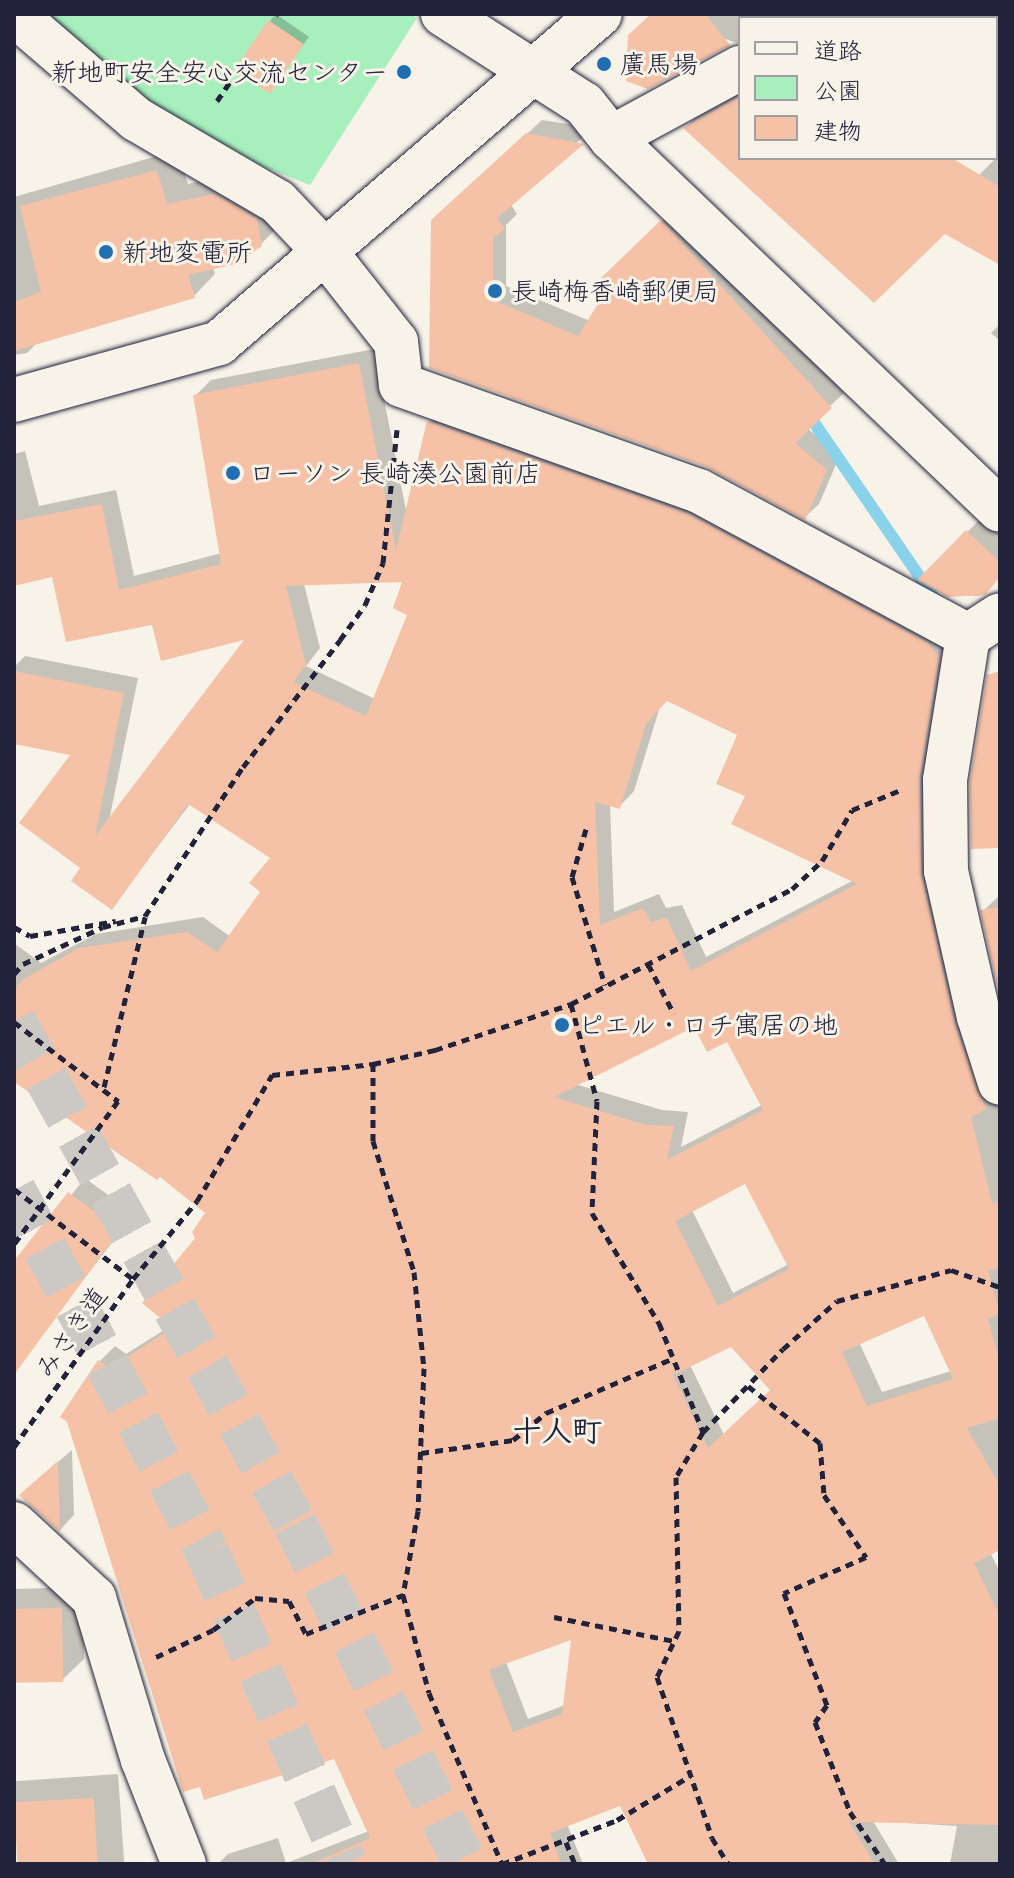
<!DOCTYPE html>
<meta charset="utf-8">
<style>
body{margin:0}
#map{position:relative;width:1014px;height:1878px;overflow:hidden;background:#f7f3e8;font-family:"Patrick Hand","Klee One",sans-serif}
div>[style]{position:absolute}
.green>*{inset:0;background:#a7efbd}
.shadow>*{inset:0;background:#0003;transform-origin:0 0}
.stream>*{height:12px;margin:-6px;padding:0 6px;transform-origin:6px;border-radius:6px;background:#89d2ea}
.building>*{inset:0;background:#f6c2a7;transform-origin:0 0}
.highway-tunnel>*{height:44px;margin-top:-22px;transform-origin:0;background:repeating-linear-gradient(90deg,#ccc9c5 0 44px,transparent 0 66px)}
.path>*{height:5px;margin-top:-2.5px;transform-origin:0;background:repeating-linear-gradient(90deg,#22223b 0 8px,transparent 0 14px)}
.roads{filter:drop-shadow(0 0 2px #22223b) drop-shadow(0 0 2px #22223b)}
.minor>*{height:44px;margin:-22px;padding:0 22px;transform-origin:22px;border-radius:22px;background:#f7f3e8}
.dots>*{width:22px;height:22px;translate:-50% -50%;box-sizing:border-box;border:4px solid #f7f3e8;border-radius:50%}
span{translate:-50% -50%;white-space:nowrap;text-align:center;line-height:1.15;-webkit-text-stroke:6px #f7f3e8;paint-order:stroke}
.poi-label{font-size:26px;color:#22223b}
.left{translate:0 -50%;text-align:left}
.right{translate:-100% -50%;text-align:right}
.street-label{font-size:26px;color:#22223b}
.quarter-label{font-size:30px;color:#22223b;font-weight:700}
.frame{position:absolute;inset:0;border:16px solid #22223b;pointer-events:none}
.legend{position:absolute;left:738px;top:16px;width:260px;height:144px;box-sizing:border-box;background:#f7f3e8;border:2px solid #a29fa3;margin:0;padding:10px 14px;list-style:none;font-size:24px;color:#22223b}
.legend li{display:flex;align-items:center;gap:16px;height:40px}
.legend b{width:40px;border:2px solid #a29fa3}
</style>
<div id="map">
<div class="green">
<div style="clip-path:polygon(44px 14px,411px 14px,417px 18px,310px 185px,262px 166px,133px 93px)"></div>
</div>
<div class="shadow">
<div style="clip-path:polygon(276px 14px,309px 37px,269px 91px,269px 22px)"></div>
<div style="clip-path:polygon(652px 14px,848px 14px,854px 18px,740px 18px,740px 44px)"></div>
<div style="clip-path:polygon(740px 90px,740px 158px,939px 158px,979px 175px,996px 158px,1000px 160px,1000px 263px,944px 231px,874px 300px,686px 127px,702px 111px)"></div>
<div style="clip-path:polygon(542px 120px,593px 128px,510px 203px,517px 214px,506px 225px,506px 286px,590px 321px,611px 286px,604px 278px,676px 208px,844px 393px,807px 428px,840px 455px,819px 504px,805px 517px,708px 466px,431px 367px,448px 207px)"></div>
<div style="clip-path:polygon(178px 150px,188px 184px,236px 173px,282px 223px,260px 245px,213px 267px,215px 274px,194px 296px,38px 342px,27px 353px,14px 355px,14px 197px)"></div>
<div style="clip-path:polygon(1000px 324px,1000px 341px,991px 333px)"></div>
<div style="clip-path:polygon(evenodd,374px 349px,407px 515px,429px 422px,444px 407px,704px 500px,953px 641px,935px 760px,1000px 1088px,1000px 1547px,990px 1552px,1000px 1572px,1000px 1864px,950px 1864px,957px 1826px,873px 1821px,899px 1864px,651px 1864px,621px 1803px,567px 1824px,583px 1864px,218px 1864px,228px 1854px,278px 1838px,286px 1863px,369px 1831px,336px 1757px,100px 1361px,115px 1346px,126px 1354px,172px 1325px,208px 1213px,160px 1174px,14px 1080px,14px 943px,41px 963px,96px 934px,203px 917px,231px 937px,263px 891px,273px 857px,190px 804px,112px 907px,83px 868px,74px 754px,14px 742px,14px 667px,25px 656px,138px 678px,109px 821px,249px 637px,153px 622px,54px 575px,14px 584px,14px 454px,25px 451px,39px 506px,116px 490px,134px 576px,222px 553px,195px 396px,211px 380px,374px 349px,409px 580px,409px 614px,375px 699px,306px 666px,320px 648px,304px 584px,409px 580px,374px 349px,668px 699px,739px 734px,748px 795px,854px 880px,706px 957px,682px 905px,666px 908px,659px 894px,614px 912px,610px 804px,619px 807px,634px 791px,660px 707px,668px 699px,374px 349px,695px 1024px,728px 1039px,762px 1105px,681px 1147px,688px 1112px,662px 1110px,575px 1084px,695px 1024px,374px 349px,746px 1182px,789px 1264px,733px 1293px,692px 1210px,746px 1182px,374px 349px,925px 1313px,951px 1371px,882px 1392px,859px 1342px,925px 1313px,374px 349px,732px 1344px,773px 1390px,724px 1435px,690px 1365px,732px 1344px,374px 349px,574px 1636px,565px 1705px,528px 1719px,506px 1662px,574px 1636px)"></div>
<div style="clip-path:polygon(982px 517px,1000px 534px,1000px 575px,979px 596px,949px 595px,921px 580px)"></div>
<div style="clip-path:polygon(1000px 895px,1000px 981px,983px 911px)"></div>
<div style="clip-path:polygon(85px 1178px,134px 1214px,14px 1370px,14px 1266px)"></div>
<div style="clip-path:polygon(72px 1450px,74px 1515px,60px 1530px,36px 1481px)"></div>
<div style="clip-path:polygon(82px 1587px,84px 1659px,62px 1680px,14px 1682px,14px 1589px)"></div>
<div style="left:118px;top:1774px;width:90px;height:104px;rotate:86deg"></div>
</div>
<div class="stream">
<div style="left:815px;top:424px;width:212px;rotate:55.6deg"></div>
</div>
<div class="building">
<div style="clip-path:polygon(651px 14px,705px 14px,730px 45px,648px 89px,626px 81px,628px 35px)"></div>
<div style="left:268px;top:20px;width:43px;height:60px;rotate:34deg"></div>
<div style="clip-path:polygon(740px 96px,740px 158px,952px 158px,1000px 187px,1000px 265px,945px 234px,874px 303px,683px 128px)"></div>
<div style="clip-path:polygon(526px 133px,584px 144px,497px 218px,505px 229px,493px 238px,493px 300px,578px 336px,609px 286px,601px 278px,661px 220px,832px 408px,795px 443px,827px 470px,805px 520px,707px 467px,429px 368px,431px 220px)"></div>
<div style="clip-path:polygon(157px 170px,167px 204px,214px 194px,257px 218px,262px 246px,236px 264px,188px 275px,195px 298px,14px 351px,14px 302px,41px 292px,20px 206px)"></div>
<div style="clip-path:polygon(evenodd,359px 363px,396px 550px,427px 421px,689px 514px,928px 643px,939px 657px,920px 776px,921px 872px,955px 1024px,986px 1109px,971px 1117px,992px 1203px,1000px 1201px,1000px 1267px,988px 1271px,1000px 1313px,988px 1319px,1000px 1363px,1000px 1418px,967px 1428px,1000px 1486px,1000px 1550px,974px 1563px,1000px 1616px,1000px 1825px,849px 1822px,875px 1864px,648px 1864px,620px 1806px,550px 1833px,561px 1864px,311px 1864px,370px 1838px,334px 1759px,204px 1800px,200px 1787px,183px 1792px,67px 1422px,60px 1417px,98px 1360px,110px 1368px,172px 1328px,142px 1303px,195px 1238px,192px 1232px,205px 1213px,160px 1177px,157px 1180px,14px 1082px,14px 991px,22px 980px,79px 948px,187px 932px,217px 952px,260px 892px,249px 883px,270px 858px,188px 804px,112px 910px,71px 881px,80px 868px,19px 823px,70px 755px,14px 744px,14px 671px,124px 693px,95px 836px,244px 640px,161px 661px,152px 625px,66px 642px,52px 577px,14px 586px,14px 521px,102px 504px,119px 590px,221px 564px,193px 395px,359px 363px,402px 582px,393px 608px,407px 615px,366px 716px,293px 682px,306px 665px,286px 586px,402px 582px,359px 363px,667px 701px,737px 735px,716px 784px,745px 796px,731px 824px,857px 884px,691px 971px,667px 918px,651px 922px,643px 908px,600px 925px,595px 802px,620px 809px,646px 724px,667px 701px,359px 363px,694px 1027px,707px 1052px,727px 1042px,763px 1110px,667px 1160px,674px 1126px,646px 1125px,554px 1097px,694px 1027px,359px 363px,745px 1184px,789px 1269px,718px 1306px,675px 1221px,745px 1184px,359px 363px,924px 1316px,953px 1379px,867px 1406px,842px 1352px,924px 1316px,359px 363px,731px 1347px,770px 1390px,708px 1448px,673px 1375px,731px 1347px,359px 363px,571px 1640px,562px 1714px,513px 1732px,489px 1670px,571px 1640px)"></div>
<div style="clip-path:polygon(966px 530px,1000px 562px,1000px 577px,985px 595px,948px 597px,917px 580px)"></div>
<div style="clip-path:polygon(1000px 671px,1000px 848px,971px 849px,970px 782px,987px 675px)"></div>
<div style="clip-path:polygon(1000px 907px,1000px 997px,980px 910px)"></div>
<div style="clip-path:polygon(68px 1192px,120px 1230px,14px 1375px,14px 1261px)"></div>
<div style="clip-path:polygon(58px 1461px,60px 1532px,19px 1495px)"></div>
<div style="left:62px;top:1608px;width:74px;height:48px;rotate:89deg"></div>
<div style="left:94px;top:1798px;width:66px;height:80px;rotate:87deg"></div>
</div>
<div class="highway-tunnel">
<div style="left:14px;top:1021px;width:576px;rotate:60.81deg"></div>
<div style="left:295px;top:1524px;width:380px;rotate:63.4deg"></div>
<div style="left:14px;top:1190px;width:410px;rotate:61.9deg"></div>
<div style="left:207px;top:1552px;width:341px;rotate:66.1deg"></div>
</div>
<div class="path">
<div style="left:276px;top:15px;width:1px;rotate:-45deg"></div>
<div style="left:294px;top:76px;width:10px;rotate:37deg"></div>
<div style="left:172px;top:83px;width:10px;rotate:-53deg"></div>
<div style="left:217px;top:101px;width:25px;rotate:-56deg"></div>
<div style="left:586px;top:829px;width:50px;rotate:106.3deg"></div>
<div style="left:572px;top:877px;width:113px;rotate:73deg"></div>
<div style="left:14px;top:927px;width:18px;rotate:29deg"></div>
<div style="left:30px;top:936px;width:87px;rotate:-9.9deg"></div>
<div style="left:648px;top:964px;width:56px;rotate:62.5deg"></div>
<div style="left:14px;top:974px;width:13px;rotate:-48deg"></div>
<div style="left:23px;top:964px;width:88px;rotate:-24.8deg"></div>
<div style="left:103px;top:927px;width:43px;rotate:-14.7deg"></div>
<div style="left:145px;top:916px;width:178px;rotate:-56.7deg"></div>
<div style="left:243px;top:767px;width:160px;rotate:-52.6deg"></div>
<div style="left:340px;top:640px;width:43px;rotate:-54.5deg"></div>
<div style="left:365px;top:605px;width:46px;rotate:-66.8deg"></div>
<div style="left:383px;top:563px;width:134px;rotate:-84deg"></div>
<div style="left:571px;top:1004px;width:100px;rotate:75deg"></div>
<div style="left:597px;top:1101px;width:112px;rotate:92.6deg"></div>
<div style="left:592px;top:1213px;width:129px;rotate:58.7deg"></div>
<div style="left:659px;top:1323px;width:118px;rotate:68deg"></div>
<div style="left:703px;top:1432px;width:115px;rotate:-46.1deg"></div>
<div style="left:783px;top:1349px;width:72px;rotate:-41.6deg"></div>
<div style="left:837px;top:1301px;width:118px;rotate:-15.2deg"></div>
<div style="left:951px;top:1270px;width:52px;rotate:19.1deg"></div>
<div style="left:14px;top:1022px;width:131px;rotate:37.2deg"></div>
<div style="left:118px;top:1101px;width:177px;rotate:126deg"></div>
<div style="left:373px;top:1064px;width:77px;rotate:90deg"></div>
<div style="left:373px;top:1141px;width:137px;rotate:72.6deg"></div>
<div style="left:414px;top:1272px;width:97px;rotate:84.1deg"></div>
<div style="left:424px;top:1368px;width:143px;rotate:92.4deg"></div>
<div style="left:418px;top:1511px;width:85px;rotate:100.1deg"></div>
<div style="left:403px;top:1595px;width:101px;rotate:75.1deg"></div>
<div style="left:429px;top:1693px;width:186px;rotate:66.9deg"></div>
<div style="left:104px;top:1087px;width:175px;rotate:-76.4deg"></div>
<div style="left:14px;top:1189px;width:149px;rotate:37.1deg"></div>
<div style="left:748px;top:1386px;width:92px;rotate:38.4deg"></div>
<div style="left:820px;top:1443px;width:52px;rotate:85.6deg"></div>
<div style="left:824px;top:1495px;width:75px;rotate:55.9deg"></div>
<div style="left:866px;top:1557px;width:90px;rotate:156.3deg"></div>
<div style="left:784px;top:1593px;width:120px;rotate:69deg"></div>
<div style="left:827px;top:1705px;width:21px;rotate:125deg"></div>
<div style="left:815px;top:1722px;width:97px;rotate:68.7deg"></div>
<div style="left:850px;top:1812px;width:63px;rotate:56.1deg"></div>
<div style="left:703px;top:1432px;width:52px;rotate:121deg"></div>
<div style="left:676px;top:1477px;width:154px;rotate:88.9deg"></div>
<div style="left:679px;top:1631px;width:51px;rotate:115.6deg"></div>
<div style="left:657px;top:1677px;width:170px;rotate:71.1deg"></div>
<div style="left:712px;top:1838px;width:31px;rotate:58deg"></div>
<div style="left:14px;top:1447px;width:206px;rotate:-54.7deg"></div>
<div style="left:133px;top:1279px;width:101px;rotate:-50.6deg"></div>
<div style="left:197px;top:1201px;width:147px;rotate:-59.2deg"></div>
<div style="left:272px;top:1075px;width:102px;rotate:-6.2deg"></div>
<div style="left:373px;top:1064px;width:64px;rotate:-12.7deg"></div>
<div style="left:435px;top:1050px;width:144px;rotate:-18.7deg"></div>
<div style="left:571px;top:1004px;width:249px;rotate:-27.5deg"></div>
<div style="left:792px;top:889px;width:41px;rotate:-43deg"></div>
<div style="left:822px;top:861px;width:59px;rotate:-59.5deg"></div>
<div style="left:852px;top:810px;width:55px;rotate:-22.4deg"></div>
<div style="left:421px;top:1453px;width:93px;rotate:-8deg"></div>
<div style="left:513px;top:1440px;width:43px;rotate:-39.3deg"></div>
<div style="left:546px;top:1413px;width:139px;rotate:-23.3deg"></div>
<div style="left:554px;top:1617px;width:122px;rotate:11.3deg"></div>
<div style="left:156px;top:1657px;width:63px;rotate:-25.3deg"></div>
<div style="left:213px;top:1630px;width:53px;rotate:-37.3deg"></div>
<div style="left:255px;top:1598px;width:34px;rotate:5deg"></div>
<div style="left:289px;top:1601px;width:37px;rotate:63deg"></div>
<div style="left:306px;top:1634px;width:105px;rotate:-21.9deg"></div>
<div style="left:566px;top:1842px;width:24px;rotate:68deg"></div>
<div style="left:502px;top:1864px;width:123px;rotate:-20.9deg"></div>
<div style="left:617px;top:1820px;width:85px;rotate:-31.1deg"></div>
</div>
<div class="roads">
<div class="minor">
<div style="left:14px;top:14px;width:161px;rotate:40.7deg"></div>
<div style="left:136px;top:119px;width:164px;rotate:30.3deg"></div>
<div style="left:278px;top:202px;width:70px;rotate:46.7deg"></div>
<div style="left:326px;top:253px;width:113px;rotate:51.8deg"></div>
<div style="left:396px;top:342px;width:43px;rotate:83.4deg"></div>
<div style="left:401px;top:385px;width:316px;rotate:19.6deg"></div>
<div style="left:699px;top:491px;width:306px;rotate:28.3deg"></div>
<div style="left:443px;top:14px;width:167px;rotate:32.6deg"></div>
<div style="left:584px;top:104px;width:43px;rotate:51.5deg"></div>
<div style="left:611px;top:138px;width:538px;rotate:43.72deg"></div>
<div style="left:852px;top:18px;width:7px;rotate:-34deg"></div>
<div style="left:611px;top:138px;width:147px;rotate:-28.5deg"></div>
<div style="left:14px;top:400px;width:213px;rotate:-15.5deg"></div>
<div style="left:219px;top:343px;width:503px;rotate:-40.81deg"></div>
<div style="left:968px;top:636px;width:146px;rotate:99.1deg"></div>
<div style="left:945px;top:780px;width:91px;rotate:89.4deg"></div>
<div style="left:946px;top:871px;width:150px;rotate:77.3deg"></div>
<div style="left:979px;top:1017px;width:69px;rotate:72.3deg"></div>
<div style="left:968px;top:636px;width:38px;rotate:-33deg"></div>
<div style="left:14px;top:1524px;width:109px;rotate:42.8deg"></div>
<div style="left:94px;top:1598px;width:169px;rotate:73.2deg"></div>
<div style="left:143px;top:1760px;width:112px;rotate:68.5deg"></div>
</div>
</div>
<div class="dots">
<div style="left:604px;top:64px;background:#1f6fb2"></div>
<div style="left:404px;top:72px;background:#1f6fb2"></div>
<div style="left:106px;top:252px;background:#1f6fb2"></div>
<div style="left:495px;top:291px;background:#1f6fb2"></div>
<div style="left:233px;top:473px;background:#1f6fb2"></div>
<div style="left:562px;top:1025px;background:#1f6fb2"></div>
</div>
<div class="poi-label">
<span class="left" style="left:620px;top:64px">廣馬場</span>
<span class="right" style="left:388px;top:72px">新地町安全安心交流センター</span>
<span class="left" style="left:122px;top:252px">新地変電所</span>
<span class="left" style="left:511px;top:291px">長崎梅香崎郵便局</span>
<span class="left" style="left:249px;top:473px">ローソン 長崎湊公園前店</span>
<span class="left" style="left:578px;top:1025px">ピエル・ロチ寓居の地</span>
</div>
<div class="street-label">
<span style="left:71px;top:1332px;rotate:-55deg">みさき道</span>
</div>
<div class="quarter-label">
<span style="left:557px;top:1430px">十人町</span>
</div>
<div class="frame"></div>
<ul class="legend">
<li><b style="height:10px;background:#f7f3e8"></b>道路</li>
<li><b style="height:22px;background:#a7efbd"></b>公園</li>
<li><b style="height:22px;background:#f6c2a7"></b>建物</li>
</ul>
</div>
